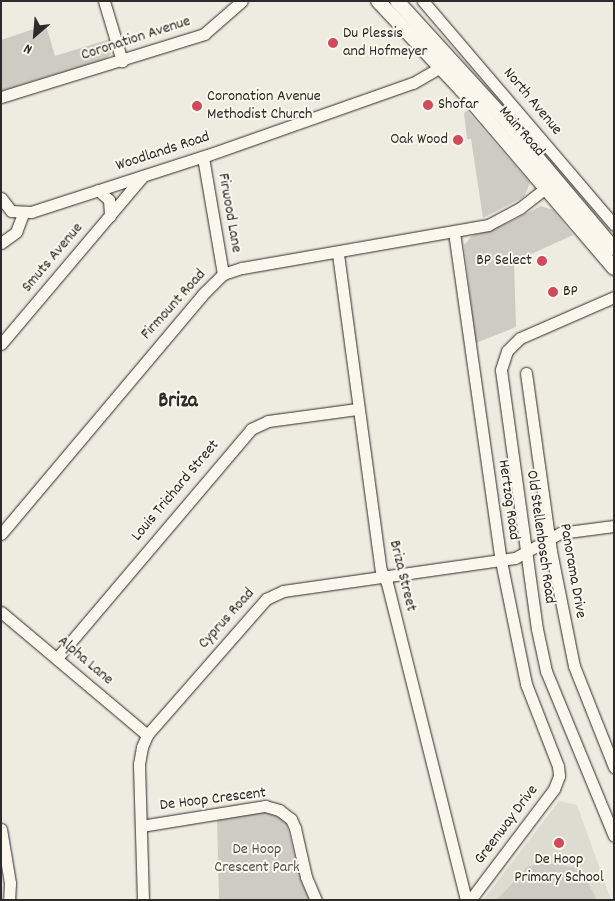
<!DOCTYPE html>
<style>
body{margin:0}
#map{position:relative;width:615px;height:901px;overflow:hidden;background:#eeebe0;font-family:Dekko,sans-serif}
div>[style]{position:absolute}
.built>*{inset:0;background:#dedbd1}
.green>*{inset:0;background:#cecbc2}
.roads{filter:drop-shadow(0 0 1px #2b2b2b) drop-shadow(0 0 1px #2b2b2b)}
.minor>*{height:11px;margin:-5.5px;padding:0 5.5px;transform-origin:5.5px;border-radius:5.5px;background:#fbf7ec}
.major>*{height:14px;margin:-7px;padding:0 7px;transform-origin:7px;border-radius:7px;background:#fbf7ec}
.dots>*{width:14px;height:14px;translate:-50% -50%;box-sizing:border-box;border:2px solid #fbf7ec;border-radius:50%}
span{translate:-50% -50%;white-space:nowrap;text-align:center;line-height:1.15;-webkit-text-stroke:4px #fbf7ec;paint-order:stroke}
.poi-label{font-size:16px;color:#2b2b2b}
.left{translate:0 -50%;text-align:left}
.right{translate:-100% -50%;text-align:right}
.street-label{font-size:16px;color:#2b2b2b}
.park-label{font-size:16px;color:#545351}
.district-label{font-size:21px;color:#2b2b2b;font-weight:700}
.frame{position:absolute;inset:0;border:2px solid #2b2b2b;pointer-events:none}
.north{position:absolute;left:10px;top:10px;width:50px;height:50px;-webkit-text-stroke:4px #fbf7ec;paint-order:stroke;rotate:207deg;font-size:14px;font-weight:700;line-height:20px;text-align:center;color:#2b2b2b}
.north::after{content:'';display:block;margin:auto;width:18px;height:22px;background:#2b2b2b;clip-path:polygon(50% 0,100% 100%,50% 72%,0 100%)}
</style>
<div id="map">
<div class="built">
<div style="clip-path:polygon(559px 801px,577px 805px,611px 900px,483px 900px)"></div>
</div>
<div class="green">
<div style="clip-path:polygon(46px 25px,55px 56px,110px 39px,111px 54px,105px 59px,1px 91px,1px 40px)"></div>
<div style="clip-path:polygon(467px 111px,530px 183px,524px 197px,483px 218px,471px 139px,467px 139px,464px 113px)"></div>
<div style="clip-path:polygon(541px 206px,553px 210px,573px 235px,514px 262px,516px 327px,476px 343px,464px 245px,472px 236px,504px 225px)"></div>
<div style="clip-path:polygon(264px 811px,274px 813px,286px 822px,302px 884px,310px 900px,219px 900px,217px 819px)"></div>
<div style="clip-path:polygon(547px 862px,573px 867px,583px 873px,597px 900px,497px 900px,527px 867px)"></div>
</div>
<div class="roads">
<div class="minor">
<div style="left:104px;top:1px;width:63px;rotate:73.3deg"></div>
<div style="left:423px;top:1px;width:294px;rotate:49.5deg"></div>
<div style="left:1px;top:97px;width:213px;rotate:-17.2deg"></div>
<div style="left:204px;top:34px;width:50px;rotate:-41deg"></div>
<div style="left:203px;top:157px;width:119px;rotate:80.3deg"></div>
<div style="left:98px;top:190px;width:15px;rotate:42deg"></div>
<div style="left:109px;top:200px;width:16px;rotate:86deg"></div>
<div style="left:1px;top:198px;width:16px;rotate:52deg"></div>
<div style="left:11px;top:211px;width:20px;rotate:3deg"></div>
<div style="left:31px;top:212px;width:186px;rotate:-17.9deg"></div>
<div style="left:208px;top:155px;width:217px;rotate:-19.4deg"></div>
<div style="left:413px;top:83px;width:32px;rotate:-30deg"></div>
<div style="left:454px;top:232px;width:332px;rotate:81.9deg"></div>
<div style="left:501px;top:561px;width:126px;rotate:78.5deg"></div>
<div style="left:526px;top:684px;width:88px;rotate:68.7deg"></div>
<div style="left:558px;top:766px;width:10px;rotate:84deg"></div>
<div style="left:559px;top:776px;width:14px;rotate:111deg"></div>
<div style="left:554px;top:789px;width:139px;rotate:127.1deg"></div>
<div style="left:1px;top:243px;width:19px;rotate:-36deg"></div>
<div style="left:16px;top:232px;width:19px;rotate:-69deg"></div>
<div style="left:338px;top:254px;width:319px;rotate:82.3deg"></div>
<div style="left:381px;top:570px;width:14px;rotate:65deg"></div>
<div style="left:387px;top:583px;width:327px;rotate:76deg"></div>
<div style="left:614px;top:297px;width:103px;rotate:156.4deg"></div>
<div style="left:520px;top:338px;width:18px;rotate:135deg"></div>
<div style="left:507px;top:351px;width:20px;rotate:108deg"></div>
<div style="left:501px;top:370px;width:261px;rotate:82.1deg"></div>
<div style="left:537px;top:629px;width:43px;rotate:77.9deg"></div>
<div style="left:546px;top:671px;width:178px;rotate:67.6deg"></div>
<div style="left:1px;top:344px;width:220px;rotate:-49.8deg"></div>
<div style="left:526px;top:373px;width:180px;rotate:82deg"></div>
<div style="left:551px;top:551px;width:117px;rotate:78.7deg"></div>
<div style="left:574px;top:666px;width:109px;rotate:68.4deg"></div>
<div style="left:1px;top:534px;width:312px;rotate:-49.9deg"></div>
<div style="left:202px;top:295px;width:30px;rotate:-45deg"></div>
<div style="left:223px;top:274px;width:20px;rotate:-18deg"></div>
<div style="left:242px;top:268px;width:250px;rotate:-9.9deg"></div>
<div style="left:488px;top:225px;width:36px;rotate:-28deg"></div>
<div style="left:520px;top:208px;width:41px;rotate:-38deg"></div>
<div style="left:1px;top:612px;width:191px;rotate:40.1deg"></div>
<div style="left:57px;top:658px;width:300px;rotate:-49.7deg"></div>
<div style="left:251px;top:429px;width:19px;rotate:-25deg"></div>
<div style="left:268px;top:421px;width:90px;rotate:-7.7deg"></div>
<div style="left:141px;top:826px;width:126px;rotate:-9.2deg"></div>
<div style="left:265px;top:806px;width:15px;rotate:16deg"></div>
<div style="left:279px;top:810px;width:15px;rotate:37deg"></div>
<div style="left:291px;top:819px;width:10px;rotate:66deg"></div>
<div style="left:295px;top:828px;width:50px;rotate:77.3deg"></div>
<div style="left:306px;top:877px;width:25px;rotate:67deg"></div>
<div style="left:1px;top:829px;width:55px;rotate:80.5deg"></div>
<div style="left:10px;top:883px;width:17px;rotate:93deg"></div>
<div style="left:143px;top:900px;width:136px;rotate:-91.7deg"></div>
<div style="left:139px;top:764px;width:17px;rotate:-80deg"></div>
<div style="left:142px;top:747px;width:13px;rotate:-67deg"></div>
<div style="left:147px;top:735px;width:181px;rotate:-48.8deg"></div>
<div style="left:266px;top:599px;width:19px;rotate:-25deg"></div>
<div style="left:283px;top:591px;width:234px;rotate:-8.1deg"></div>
<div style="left:515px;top:558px;width:51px;rotate:-29.1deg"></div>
<div style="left:560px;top:533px;width:54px;rotate:-7.4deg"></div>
</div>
<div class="major">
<div style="left:378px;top:1px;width:122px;rotate:46.7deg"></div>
<div style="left:462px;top:90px;width:234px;rotate:49.5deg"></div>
<div style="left:397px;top:1px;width:157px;rotate:47.6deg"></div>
<div style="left:503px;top:117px;width:172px;rotate:49.9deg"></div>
</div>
</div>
<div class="dots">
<div style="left:333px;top:43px;background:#d1495b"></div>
<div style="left:428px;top:105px;background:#d1495b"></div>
<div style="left:197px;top:106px;background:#d1495b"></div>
<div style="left:458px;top:140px;background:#d1495b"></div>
<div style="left:542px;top:261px;background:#d1495b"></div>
<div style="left:553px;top:292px;background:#d1495b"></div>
<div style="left:559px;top:843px;background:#d1495b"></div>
</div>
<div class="poi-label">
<span class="left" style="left:343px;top:43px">Du Plessis<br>and Hofmeyer</span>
<span class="left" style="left:207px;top:106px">Coronation Avenue<br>Methodist Church</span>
<span class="left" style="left:438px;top:105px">Shofar</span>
<span class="right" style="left:448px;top:140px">Oak Wood</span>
<span class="right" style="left:532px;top:261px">BP Select</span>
<span class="left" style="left:563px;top:292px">BP</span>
<span style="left:559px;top:869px">De Hoop<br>Primary School</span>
</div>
<div class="street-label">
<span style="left:136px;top:39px;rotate:-18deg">Coronation Avenue</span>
<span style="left:532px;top:102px;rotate:50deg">North Avenue</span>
<span style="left:521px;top:132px;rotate:49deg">Main Road</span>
<span style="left:163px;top:152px;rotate:-18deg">Woodlands Road</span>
<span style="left:229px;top:213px;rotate:80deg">Firwood Lane</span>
<span style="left:53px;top:258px;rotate:-50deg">Smuts Avenue</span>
<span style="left:174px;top:305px;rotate:-48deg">Firmount Road</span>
<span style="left:176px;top:491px;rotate:-50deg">Louis Trichard Street</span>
<span style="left:508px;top:500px;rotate:82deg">Hertzog Road</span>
<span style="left:540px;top:537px;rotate:82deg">Old Stellenbosch Road</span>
<span style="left:572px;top:571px;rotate:80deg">Panorama Drive</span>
<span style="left:402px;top:576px;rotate:76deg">Briza Street</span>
<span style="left:227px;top:619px;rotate:-48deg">Cyprus Road</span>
<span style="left:85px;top:661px;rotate:40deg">Alpha Lane</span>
<span style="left:213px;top:800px;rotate:-7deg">De Hoop Crescent</span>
<span style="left:507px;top:825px;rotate:-53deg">Greenway Drive</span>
</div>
<div class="park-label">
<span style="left:257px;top:859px">De Hoop<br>Crescent Park</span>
</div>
<div class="district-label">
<span style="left:178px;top:402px">Briza</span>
</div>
<div class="frame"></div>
<div class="north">N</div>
</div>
